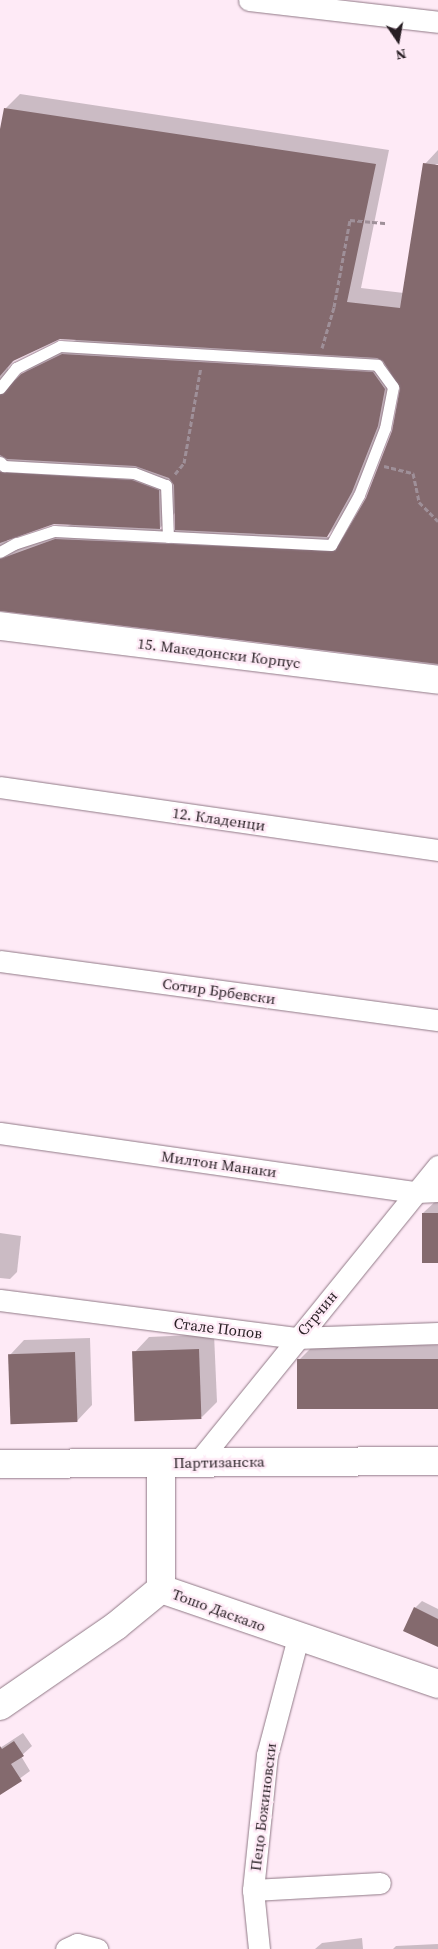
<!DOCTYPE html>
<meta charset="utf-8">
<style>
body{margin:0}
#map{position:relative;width:438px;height:1949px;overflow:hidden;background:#feeaf6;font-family:"Source Serif 4",serif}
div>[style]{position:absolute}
.shadow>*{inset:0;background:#0003}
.building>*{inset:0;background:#846a6e;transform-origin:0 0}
.path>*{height:3px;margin-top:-1.5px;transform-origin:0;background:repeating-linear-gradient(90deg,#9f9099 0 5px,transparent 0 7.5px)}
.roads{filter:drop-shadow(0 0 1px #907986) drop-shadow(0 0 1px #907986)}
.lane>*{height:11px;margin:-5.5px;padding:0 5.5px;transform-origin:5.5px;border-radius:5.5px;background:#fff}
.street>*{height:21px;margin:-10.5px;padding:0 10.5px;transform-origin:10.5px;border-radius:10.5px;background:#fff}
.secondary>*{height:28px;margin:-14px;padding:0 14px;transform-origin:14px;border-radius:14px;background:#fff}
span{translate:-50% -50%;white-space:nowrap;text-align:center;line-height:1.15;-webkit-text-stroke:4.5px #feeaf6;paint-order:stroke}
.street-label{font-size:15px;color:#271e23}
.north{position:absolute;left:373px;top:15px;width:50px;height:50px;-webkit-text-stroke:4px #feeaf6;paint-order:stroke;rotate:168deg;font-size:14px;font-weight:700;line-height:20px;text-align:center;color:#271e23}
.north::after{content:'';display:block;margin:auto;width:18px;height:22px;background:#271e23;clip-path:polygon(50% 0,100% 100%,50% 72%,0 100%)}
</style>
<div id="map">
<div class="shadow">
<div style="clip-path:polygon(evenodd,20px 94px,389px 150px,361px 288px,404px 293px,425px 164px,438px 150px,438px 164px,435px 164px,438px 167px,438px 665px,0 609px,0 135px,6px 108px,20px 94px,56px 338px,78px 339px,37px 360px,17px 380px,9px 379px,8px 368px,15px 359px,56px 338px,20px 94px,398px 380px,402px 385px,394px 430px,367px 499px,344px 537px,326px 537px,341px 521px,392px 410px,398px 380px,20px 94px,176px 512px,176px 530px,159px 529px,176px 512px,20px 94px,52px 523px,73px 524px,19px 545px,7px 541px,7px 538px,52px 523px)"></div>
<div style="clip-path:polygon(438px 1199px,438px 1262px,423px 1213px)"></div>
<div style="clip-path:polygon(0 1233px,21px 1236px,17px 1272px,10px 1279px,0 1278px)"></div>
<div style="clip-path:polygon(214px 1334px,217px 1402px,202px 1417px,134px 1353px,149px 1337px)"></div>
<div style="clip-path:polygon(90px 1338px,92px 1405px,77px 1421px,9px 1356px,24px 1340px)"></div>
<div style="clip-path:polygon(438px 1345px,438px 1407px,298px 1361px,313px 1346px)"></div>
<div style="clip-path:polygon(422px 1601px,438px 1609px,438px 1646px,415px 1608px)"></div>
<div style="clip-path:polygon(23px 1733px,32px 1746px,21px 1756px,30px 1771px,0 1793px,0 1748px)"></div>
<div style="clip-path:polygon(362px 1938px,363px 1949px,315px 1949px,322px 1943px)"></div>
<div style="clip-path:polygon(438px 1944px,438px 1949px,393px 1949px,396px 1946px)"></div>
</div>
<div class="building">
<div style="clip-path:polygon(4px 108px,376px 164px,347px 302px,400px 308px,423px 163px,438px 165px,438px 664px,0 611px,0 559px,55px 539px,335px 551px,366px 498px,392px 431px,400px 388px,383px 361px,377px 358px,60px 339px,13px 361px,0 376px,0 129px)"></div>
<div style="clip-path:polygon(62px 354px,373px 372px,385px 389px,378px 426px,352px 492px,327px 537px,175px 530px,174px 485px,169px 478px,135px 466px,7px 459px,0 455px,0 395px,21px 374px)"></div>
<div style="clip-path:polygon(0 472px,132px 480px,159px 490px,160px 529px,54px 524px,0 543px)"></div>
<div style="left:422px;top:1213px;width:16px;height:50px"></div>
<div style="left:199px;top:1349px;width:70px;height:67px;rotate:88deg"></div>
<div style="left:75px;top:1352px;width:70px;height:67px;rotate:88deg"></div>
<div style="left:297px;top:1359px;width:141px;height:50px"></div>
<div style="clip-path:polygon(414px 1607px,438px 1619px,438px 1647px,403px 1631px)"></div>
<div style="clip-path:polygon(14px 1741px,24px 1756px,11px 1764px,22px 1781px,0 1795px,0 1746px,2px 1749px)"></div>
</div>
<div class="path">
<div style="left:322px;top:348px;width:43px;rotate:-73.7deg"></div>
<div style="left:334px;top:307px;width:88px;rotate:-79.6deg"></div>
<div style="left:350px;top:220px;width:37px;rotate:5deg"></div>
<div style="left:384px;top:466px;width:30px;rotate:14deg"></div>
<div style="left:413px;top:473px;width:30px;rotate:78deg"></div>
<div style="left:419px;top:502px;width:27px;rotate:45deg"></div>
<div style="left:175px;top:474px;width:14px;rotate:-51deg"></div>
<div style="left:184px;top:463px;width:97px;rotate:-80deg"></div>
</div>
<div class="roads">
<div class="lane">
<div style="left:0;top:388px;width:26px;rotate:-51deg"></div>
<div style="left:16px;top:368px;width:49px;rotate:-26.6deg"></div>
<div style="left:60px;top:346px;width:318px;rotate:3.4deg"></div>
<div style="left:377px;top:365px;width:27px;rotate:54deg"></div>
<div style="left:393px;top:387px;width:42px;rotate:101deg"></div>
<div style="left:385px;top:428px;width:72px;rotate:111.2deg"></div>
<div style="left:359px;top:495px;width:57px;rotate:119.2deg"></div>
<div style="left:331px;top:545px;width:277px;rotate:-177.1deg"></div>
<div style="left:54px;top:531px;width:40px;rotate:162deg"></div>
<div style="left:16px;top:543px;width:18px;rotate:151deg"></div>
<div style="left:0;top:462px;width:6px;rotate:45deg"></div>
<div style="left:4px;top:466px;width:130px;rotate:3.1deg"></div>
<div style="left:134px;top:473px;width:34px;rotate:21deg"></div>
<div style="left:166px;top:485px;width:52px;rotate:87.8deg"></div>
</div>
<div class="street">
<div style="left:249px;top:0;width:190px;rotate:6.6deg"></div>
<div style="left:0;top:787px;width:443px;rotate:8.2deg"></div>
<div style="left:0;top:961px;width:442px;rotate:7.7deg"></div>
<div style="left:0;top:1133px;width:421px;rotate:8.1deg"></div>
<div style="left:417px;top:1192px;width:21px;rotate:-3deg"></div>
<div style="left:0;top:1300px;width:298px;rotate:7.3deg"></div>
<div style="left:296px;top:1338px;width:142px;rotate:-2deg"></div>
<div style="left:198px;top:1462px;width:381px;rotate:-51deg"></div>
<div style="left:253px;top:1890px;width:127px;rotate:-3.2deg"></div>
<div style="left:66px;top:1949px;width:12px;rotate:-24deg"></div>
<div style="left:77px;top:1944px;width:21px;rotate:14deg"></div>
<div style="left:259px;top:1949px;width:59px;rotate:-95.8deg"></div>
<div style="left:253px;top:1890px;width:136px;rotate:-84.1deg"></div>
<div style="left:267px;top:1755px;width:121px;rotate:-75.2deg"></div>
</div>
<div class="secondary">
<div style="left:0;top:626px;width:441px;rotate:7deg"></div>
<div style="left:0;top:1464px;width:438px;rotate:-0.4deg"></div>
<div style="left:161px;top:1589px;width:293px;rotate:18.9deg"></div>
<div style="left:161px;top:1589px;width:126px;rotate:-90deg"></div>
<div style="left:0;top:1706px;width:141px;rotate:-34.6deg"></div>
<div style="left:116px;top:1626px;width:58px;rotate:-39.4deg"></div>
</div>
</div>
<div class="street-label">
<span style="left:219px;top:653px;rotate:7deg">15. Македонски Корпус</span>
<span style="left:219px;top:819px;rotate:8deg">12. Кладенци</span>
<span style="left:219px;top:991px;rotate:8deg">Сотир Брбевски</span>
<span style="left:219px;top:1164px;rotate:8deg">Милтон Манаки</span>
<span style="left:317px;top:1313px;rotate:-50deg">Стрчин</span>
<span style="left:218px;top:1328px;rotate:7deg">Стале Попов</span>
<span style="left:219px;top:1462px;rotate:-1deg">Партизанска</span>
<span style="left:219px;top:1610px;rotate:20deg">Тошо Даскало</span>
<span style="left:263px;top:1807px;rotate:-83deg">Пецо Божиновски</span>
</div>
<div class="north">N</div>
</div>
